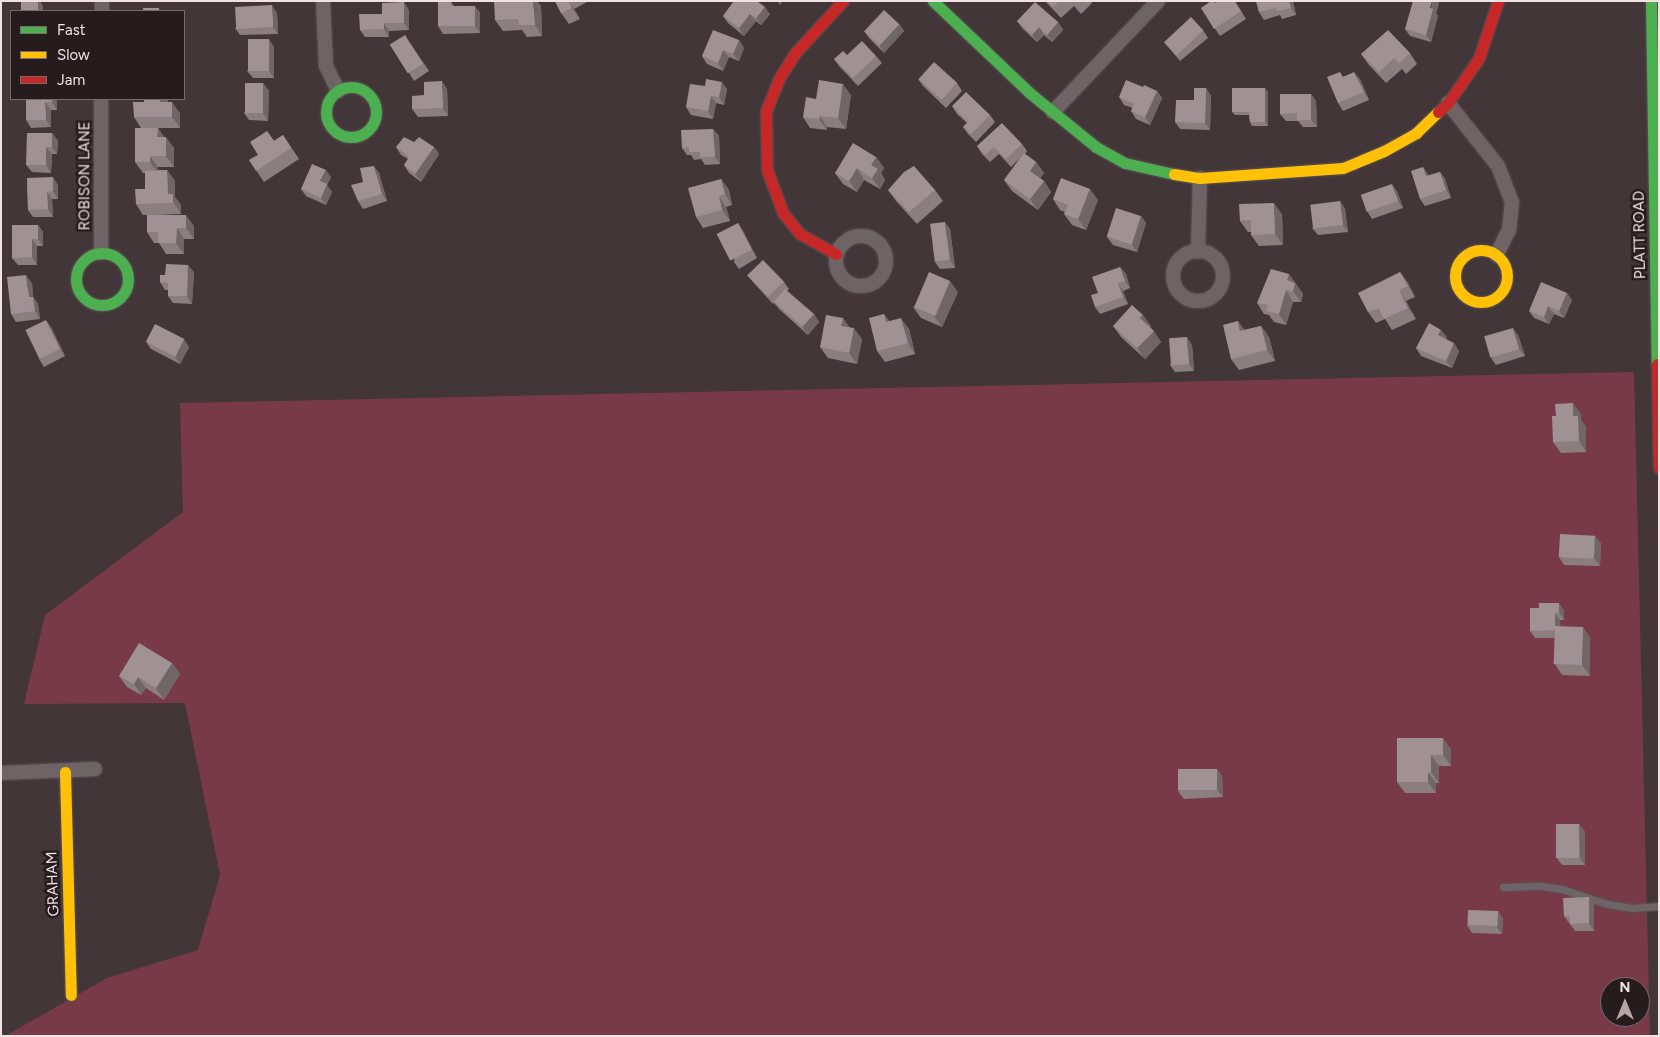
<!DOCTYPE html>
<style>
body{margin:0}
#map{position:relative;width:1660px;height:1037px;overflow:hidden;background:#423638;font-family:Figtree,sans-serif}
div>[style]{position:absolute}
.green>*{inset:0;background:#783a48}
.roads{filter:drop-shadow(0 0 1px #5d5254) drop-shadow(0 0 1px #5d5254)}
.lane>*{height:7px;margin:-3.5px;padding:0 3.5px;transform-origin:3.5px;border-radius:3.5px;background:#6e6466}
.street>*{height:14px;margin:-7px;padding:0 7px;transform-origin:7px;border-radius:7px;background:#6e6466}
.street>.ring{margin:-7px;padding:0;box-sizing:content-box;background:none;border:14px solid #6e6466;border-radius:50%}
.fast>*{height:11px;margin:-5.5px;padding:0 5.5px;transform-origin:5.5px;border-radius:5.5px;background:#4caf50}
.fast>.ring{margin:-5.5px;padding:0;box-sizing:content-box;background:none;border:11px solid #4caf50;border-radius:50%}
.slow>*{height:11px;margin:-5.5px;padding:0 5.5px;transform-origin:5.5px;border-radius:5.5px;background:#ffc107}
.slow>.ring{margin:-5.5px;padding:0;box-sizing:content-box;background:none;border:11px solid #ffc107;border-radius:50%}
.jam>*{height:11px;margin:-5.5px;padding:0 5.5px;transform-origin:5.5px;border-radius:5.5px;background:#c62828}
.wall>*{inset:0;background:#8a7e7f}
.shaded-wall>*{inset:0;background:#706668;transform-origin:0 0}
.building>*{inset:0;background:#a09294;transform-origin:0 0}
span{translate:-50% -50%;white-space:nowrap;text-align:center;line-height:1.15;-webkit-text-stroke:5px #261c1d;paint-order:stroke}
.street-label{font-size:15px;color:#f1e2e4}
.frame{position:absolute;inset:0;border:2px solid #f1e2e4;pointer-events:none}
.legend{position:absolute;left:10px;top:10px;width:175px;height:90px;box-sizing:border-box;background:#261c1d;border:1px solid #776b6d;margin:0;padding:6px 9px;list-style:none;font-size:15px;color:#f1e2e4}
.legend li{display:flex;align-items:center;gap:10px;height:25px}
.legend b{width:25px;border:1px solid #776b6d}
.north{position:absolute;left:1600px;top:977px;width:50px;height:50px;box-sizing:border-box;background:#261c1d;border:1px solid #776b6d;border-radius:50%;rotate:0deg;font-size:14px;font-weight:700;line-height:20px;text-align:center;color:#f1e2e4}
.north::after{content:'';display:block;margin:auto;width:18px;height:22px;background:#b4a6a8;clip-path:polygon(50% 0,100% 100%,50% 72%,0 100%)}
</style>
<div id="map">
<div class="green">
<div style="clip-path:polygon(evenodd,1634px 372px,1650px 1036px,5px 1036px,107px 978px,198px 950px,220px 875px,185px 703px,24px 704px,45px 615px,183px 512px,180px 403px,1634px 372px,1610px 987px,1640px 987px,1640px 1017px,1610px 1017px,1610px 987px)"></div>
</div>
<div class="roads">
<div class="lane">
<div style="left:1503px;top:887px;width:38px;rotate:-2deg"></div>
<div style="left:1541px;top:886px;width:21px;rotate:8deg"></div>
<div style="left:1562px;top:889px;width:47px;rotate:18.4deg"></div>
<div style="left:1607px;top:904px;width:24px;rotate:9deg"></div>
<div style="left:1631px;top:908px;width:28px;rotate:-4deg"></div>
</div>
<div class="street">
<div style="left:323px;top:1px;width:65px;rotate:87.4deg"></div>
<div style="left:326px;top:66px;width:28px;rotate:64deg"></div>
<div style="left:102px;top:11px;width:10px;rotate:-90deg"></div>
<div style="left:1448px;top:103px;width:80px;rotate:51.6deg"></div>
<div style="left:1498px;top:166px;width:39px;rotate:69deg"></div>
<div style="left:1512px;top:202px;width:28px;rotate:96deg"></div>
<div style="left:1509px;top:230px;width:28px;rotate:117deg"></div>
<div style="left:1053px;top:112px;width:153px;rotate:-46.6deg"></div>
<div class="ring" style="left:836px;top:236px;width:36px;height:36px"></div>
<div class="ring" style="left:1173px;top:251px;width:36px;height:36px"></div>
<div style="left:1198px;top:252px;width:74px;rotate:-88.5deg"></div>
<div style="left:101px;top:253px;width:154px;rotate:-90deg"></div>
<div style="left:1px;top:773px;width:94px;rotate:-2.4deg"></div>
</div>
<div class="fast">
<div style="left:933px;top:1px;width:135px;rotate:43.5deg"></div>
<div style="left:1031px;top:94px;width:84px;rotate:39.2deg"></div>
<div style="left:1096px;top:147px;width:33px;rotate:29deg"></div>
<div style="left:1125px;top:163px;width:50px;rotate:12.7deg"></div>
<div style="left:1651px;top:1px;width:363px;rotate:89.1deg"></div>
<div class="ring" style="left:326px;top:87px;width:39px;height:39px"></div>
<div class="ring" style="left:76px;top:253px;width:41px;height:41px"></div>
</div>
<div class="slow">
<div style="left:1174px;top:174px;width:26px;rotate:9deg"></div>
<div style="left:1200px;top:178px;width:143px;rotate:-4deg"></div>
<div style="left:1343px;top:168px;width:44px;rotate:-22.5deg"></div>
<div style="left:1384px;top:151px;width:37px;rotate:-29deg"></div>
<div style="left:1416px;top:133px;width:30px;rotate:-44deg"></div>
<div class="ring" style="left:1455px;top:250px;width:41px;height:41px"></div>
<div style="left:65px;top:772px;width:223px;rotate:88.5deg"></div>
</div>
<div class="jam">
<div style="left:1438px;top:112px;width:13px;rotate:-42deg"></div>
<div style="left:1448px;top:103px;width:55px;rotate:-55.4deg"></div>
<div style="left:1479px;top:58px;width:60px;rotate:-71.6deg"></div>
<div style="left:836px;top:254px;width:41px;rotate:-150.9deg"></div>
<div style="left:800px;top:234px;width:27px;rotate:-129deg"></div>
<div style="left:783px;top:213px;width:46px;rotate:-110.4deg"></div>
<div style="left:767px;top:170px;width:59px;rotate:-91deg"></div>
<div style="left:766px;top:111px;width:37px;rotate:-68deg"></div>
<div style="left:780px;top:77px;width:28px;rotate:-58deg"></div>
<div style="left:795px;top:53px;width:71px;rotate:-47.3deg"></div>
<div style="left:1657px;top:364px;width:104px;rotate:88.9deg"></div>
</div>
</div>
<div class="wall">
<div style="clip-path:polygon(555px 1px,589px 1px,574px 9px,580px 19px,569px 24px,561px 13px)"></div>
<div style="clip-path:polygon(734px 1px,770px 14px,761px 25px,756px 21px,744px 36px,728px 23px,723px 16px)"></div>
<div style="clip-path:polygon(1045px 1px,1091px 1px,1092px 3px,1081px 14px,1074px 6px,1061px 18px)"></div>
<div style="clip-path:polygon(1235px 1px,1246px 19px,1220px 36px,1201px 8px,1215px 3px)"></div>
<div style="clip-path:polygon(1256px 1px,1293px 1px,1296px 15px,1282px 19px,1280px 15px,1264px 20px,1259px 12px)"></div>
<div style="clip-path:polygon(451px 2px,454px 6px,475px 6px,480px 13px,480px 33px,443px 34px,438px 26px)"></div>
<div style="clip-path:polygon(1439px 3px,1436px 13px,1438px 16px,1431px 42px,1410px 36px,1405px 29px)"></div>
<div style="clip-path:polygon(541px 6px,542px 36px,527px 37px,522px 30px,503px 31px,495px 20px)"></div>
<div style="clip-path:polygon(409px 10px,409px 30px,389px 31px,389px 37px,365px 37px,360px 30px,382px 14px)"></div>
<div style="clip-path:polygon(277px 13px,278px 34px,240px 35px,235px 28px)"></div>
<div style="clip-path:polygon(1017px 21px,1058px 22px,1063px 30px,1052px 42px,1044px 35px,1037px 42px,1023px 29px)"></div>
<div style="clip-path:polygon(899px 24px,904px 31px,884px 53px,869px 38px,864px 31px)"></div>
<div style="clip-path:polygon(1203px 30px,1208px 38px,1180px 61px,1170px 49px,1164px 42px)"></div>
<div style="clip-path:polygon(739px 40px,744px 48px,739px 61px,729px 57px,723px 71px,707px 64px,702px 56px)"></div>
<div style="clip-path:polygon(410px 43px,429px 71px,414px 81px,409px 73px)"></div>
<div style="clip-path:polygon(274px 47px,274px 78px,253px 78px,247px 71px)"></div>
<div style="clip-path:polygon(1410px 53px,1417px 64px,1406px 74px,1402px 69px,1386px 83px,1369px 65px,1361px 54px)"></div>
<div style="clip-path:polygon(847px 55px,876px 56px,882px 63px,858px 86px,839px 66px,834px 59px)"></div>
<div style="clip-path:polygon(1344px 76px,1360px 79px,1369px 100px,1343px 111px,1338px 103px)"></div>
<div style="clip-path:polygon(918px 79px,957px 83px,962px 91px,946px 108px,923px 86px)"></div>
<div style="clip-path:polygon(263px 83px,269px 91px,268px 121px,249px 120px,244px 113px)"></div>
<div style="clip-path:polygon(705px 86px,727px 89px,724px 105px,716px 103px,713px 119px,691px 115px,686px 107px)"></div>
<div style="clip-path:polygon(1143px 87px,1157px 91px,1162px 98px,1150px 125px,1136px 119px,1131px 111px,1133px 108px,1124px 105px,1119px 97px)"></div>
<div style="clip-path:polygon(1206px 88px,1211px 96px,1210px 130px,1180px 129px,1175px 122px,1194px 100px)"></div>
<div style="clip-path:polygon(447px 89px,448px 116px,418px 117px,412px 109px,424px 95px)"></div>
<div style="clip-path:polygon(1268px 92px,1268px 126px,1252px 126px,1250px 122px,1249px 115px,1235px 115px,1232px 112px)"></div>
<div style="clip-path:polygon(1311px 94px,1316px 101px,1317px 127px,1303px 127px,1298px 121px,1286px 121px,1280px 114px)"></div>
<div style="clip-path:polygon(851px 95px,846px 129px,827px 127px,827px 130px,810px 128px,803px 117px,816px 99px)"></div>
<div style="clip-path:polygon(26px 99px,57px 99px,57px 110px,51px 110px,51px 127px,31px 128px,26px 120px)"></div>
<div style="clip-path:polygon(168px 99px,168px 102px,180px 113px,180px 128px,158px 128px,164px 137px,174px 148px,174px 167px,158px 167px,158px 170px,167px 170px,175px 181px,175px 197px,181px 205px,181px 214px,155px 215px,194px 226px,194px 239px,184px 239px,184px 254px,166px 254px,159px 243px,154px 243px,147px 232px,147px 215px,143px 215px,136px 204px,145px 189px,145px 173px,143px 173px,135px 162px,141px 128px,134px 117px,144px 102px)"></div>
<div style="clip-path:polygon(952px 106px,990px 115px,995px 122px,976px 142px,968px 134px,963px 127px,967px 123px,957px 114px)"></div>
<div style="clip-path:polygon(713px 129px,719px 136px,720px 164px,705px 165px,701px 159px,694px 160px,691px 155px,687px 155px,682px 148px)"></div>
<div style="clip-path:polygon(267px 131px,274px 141px,283px 135px,299px 159px,264px 182px,249px 160px,258px 155px)"></div>
<div style="clip-path:polygon(52px 133px,58px 141px,57px 154px,52px 154px,51px 173px,32px 172px,26px 165px)"></div>
<div style="clip-path:polygon(414px 142px,434px 147px,439px 154px,421px 182px,409px 173px,404px 165px,408px 159px,401px 155px,396px 147px)"></div>
<div style="clip-path:polygon(1022px 144px,1027px 151px,1025px 154px,1036px 162px,1044px 173px,1040px 178px,1044px 181px,1051px 192px,1038px 210px,1012px 191px,1004px 180px,1020px 158px,1011px 167px,999px 154px,990px 162px,982px 154px,977px 146px)"></div>
<div style="clip-path:polygon(876px 157px,884px 168px,881px 173px,885px 180px,880px 189px,864px 180px,857px 192px,843px 184px,835px 173px)"></div>
<div style="clip-path:polygon(1423px 167px,1428px 176px,1440px 172px,1445px 179px,1451px 198px,1425px 206px,1420px 199px)"></div>
<div style="clip-path:polygon(379px 173px,387px 201px,363px 209px,358px 201px,363px 182px)"></div>
<div style="clip-path:polygon(331px 177px,327px 185px,332px 192px,326px 205px,306px 196px,301px 189px)"></div>
<div style="clip-path:polygon(27px 178px,58px 185px,58px 199px,52px 199px,53px 217px,33px 217px,28px 210px)"></div>
<div style="clip-path:polygon(721px 179px,729px 190px,732px 205px,726px 207px,730px 221px,703px 228px,696px 217px)"></div>
<div style="clip-path:polygon(888px 190px,935px 190px,943px 201px,917px 224px,896px 201px)"></div>
<div style="clip-path:polygon(1397px 191px,1403px 208px,1372px 219px,1367px 211px)"></div>
<div style="clip-path:polygon(1053px 199px,1098px 200px,1086px 230px,1072px 225px,1064px 214px,1065px 212px,1060px 210px)"></div>
<div style="clip-path:polygon(1340px 201px,1345px 209px,1348px 232px,1318px 235px,1312px 228px)"></div>
<div style="clip-path:polygon(1282px 214px,1283px 245px,1259px 246px,1251px 235px,1251px 232px,1248px 232px,1240px 221px)"></div>
<div style="clip-path:polygon(1141px 216px,1146px 223px,1137px 252px,1113px 245px,1107px 237px)"></div>
<div style="clip-path:polygon(738px 223px,743px 231px,757px 258px,739px 269px,734px 262px)"></div>
<div style="clip-path:polygon(38px 225px,43px 232px,43px 246px,37px 246px,37px 265px,18px 265px,12px 258px)"></div>
<div style="clip-path:polygon(950px 229px,955px 268px,940px 269px,935px 262px)"></div>
<div style="clip-path:polygon(1120px 267px,1126px 274px,1130px 288px,1123px 291px,1128px 304px,1100px 314px,1095px 307px,1098px 293px)"></div>
<div style="clip-path:polygon(194px 272px,192px 304px,173px 303px,168px 296px,168px 290px,165px 290px,160px 282px,165px 275px)"></div>
<div style="clip-path:polygon(1400px 272px,1408px 283px,1415px 297px,1406px 301px,1416px 319px,1392px 330px,1385px 319px,1376px 323px,1368px 312px)"></div>
<div style="clip-path:polygon(1289px 274px,1303px 294px,1301px 302px,1293px 302px,1286px 325px,1274px 322px,1269px 315px,1264px 314px,1257px 303px)"></div>
<div style="clip-path:polygon(747px 275px,784px 282px,789px 289px,787px 291px,814px 314px,819px 322px,808px 335px,779px 309px,774px 303px,773px 304px,753px 282px)"></div>
<div style="clip-path:polygon(32px 283px,33px 297px,38px 304px,40px 319px,16px 322px,11px 314px)"></div>
<div style="clip-path:polygon(958px 292px,942px 327px,921px 318px,913px 307px)"></div>
<div style="clip-path:polygon(1572px 300px,1564px 318px,1554px 314px,1549px 324px,1534px 318px,1529px 311px)"></div>
<div style="clip-path:polygon(884px 314px,889px 321px,909px 329px,915px 354px,885px 362px,877px 351px)"></div>
<div style="clip-path:polygon(843px 318px,849px 327px,862px 339px,857px 364px,828px 358px,820px 347px)"></div>
<div style="clip-path:polygon(1113px 326px,1151px 326px,1150px 327px,1161px 342px,1145px 359px,1121px 337px)"></div>
<div style="clip-path:polygon(1261px 326px,1269px 337px,1275px 361px,1239px 370px,1231px 359px,1244px 330px)"></div>
<div style="clip-path:polygon(51px 327px,65px 356px,44px 367px,39px 359px)"></div>
<div style="clip-path:polygon(1518px 335px,1525px 356px,1496px 365px,1491px 358px)"></div>
<div style="clip-path:polygon(1447px 337px,1446px 339px,1459px 351px,1452px 368px,1421px 356px,1416px 348px)"></div>
<div style="clip-path:polygon(146px 342px,189px 347px,180px 364px,151px 349px)"></div>
<div style="clip-path:polygon(1192px 345px,1194px 371px,1175px 372px,1170px 365px)"></div>
<div style="clip-path:polygon(1581px 414px,1581px 420px,1586px 427px,1586px 452px,1561px 453px,1553px 442px)"></div>
<div style="clip-path:polygon(1601px 543px,1600px 566px,1564px 565px,1559px 557px)"></div>
<div style="clip-path:polygon(1530px 608px,1564px 610px,1564px 620px,1560px 620px,1560px 627px,1583px 627px,1590px 638px,1590px 676px,1562px 675px,1555px 664px,1555px 638px,1535px 638px,1530px 631px)"></div>
<div style="clip-path:polygon(172px 663px,180px 674px,164px 700px,146px 688px,141px 695px,127px 687px,119px 676px)"></div>
<div style="clip-path:polygon(1397px 738px,1451px 749px,1451px 766px,1439px 766px,1439px 783px,1436px 783px,1436px 793px,1405px 793px,1397px 782px)"></div>
<div style="clip-path:polygon(1217px 769px,1222px 776px,1223px 797px,1184px 799px,1178px 791px)"></div>
<div style="clip-path:polygon(1579px 824px,1585px 832px,1585px 865px,1562px 865px,1557px 858px)"></div>
<div style="clip-path:polygon(1589px 897px,1594px 905px,1594px 931px,1575px 931px,1564px 916px)"></div>
<div style="clip-path:polygon(1498px 911px,1503px 919px,1502px 934px,1472px 933px,1467px 925px)"></div>
</div>
<div class="shaded-wall">
<div style="clip-path:polygon(38px 1px,40px 1px,43px 6px,43px 11px,38px 11px)"></div>
<div style="clip-path:polygon(533px 1px,537px 1px,541px 6px,542px 36px,535px 25px)"></div>
<div style="clip-path:polygon(568px 1px,574px 9px,580px 19px,572px 8px)"></div>
<div style="clip-path:polygon(777px 1px,783px 1px,780px 5px)"></div>
<div style="clip-path:polygon(1289px 1px,1293px 1px,1296px 15px,1291px 8px)"></div>
<div style="clip-path:polygon(1432px 1px,1438px 1px,1439px 3px,1436px 13px,1438px 16px,1431px 42px,1426px 35px)"></div>
<div style="clip-path:polygon(404px 2px,409px 10px,409px 30px,404px 23px)"></div>
<div style="clip-path:polygon(272px 5px,277px 13px,278px 34px,273px 27px)"></div>
<div style="clip-path:polygon(475px 6px,480px 13px,480px 33px,475px 26px)"></div>
<div style="clip-path:polygon(765px 7px,770px 14px,761px 25px,756px 18px)"></div>
<div style="clip-path:polygon(750px 14px,756px 21px,744px 36px,739px 28px)"></div>
<div style="clip-path:polygon(1058px 22px,1063px 30px,1052px 42px,1047px 35px)"></div>
<div style="clip-path:polygon(384px 23px,389px 31px,389px 37px,384px 29px)"></div>
<div style="clip-path:polygon(899px 24px,904px 31px,884px 53px,879px 45px)"></div>
<div style="clip-path:polygon(1039px 27px,1044px 35px,1037px 42px,1032px 35px)"></div>
<div style="clip-path:polygon(269px 39px,274px 47px,274px 78px,269px 71px)"></div>
<div style="clip-path:polygon(739px 40px,744px 48px,739px 61px,733px 54px)"></div>
<div style="clip-path:polygon(723px 50px,729px 57px,723px 71px,718px 63px)"></div>
<div style="clip-path:polygon(1354px 72px,1360px 79px,1369px 100px,1364px 92px)"></div>
<div style="clip-path:polygon(442px 81px,447px 89px,448px 116px,443px 108px)"></div>
<div style="clip-path:polygon(722px 82px,727px 89px,724px 105px,719px 97px)"></div>
<div style="clip-path:polygon(263px 83px,269px 91px,268px 121px,263px 113px)"></div>
<div style="clip-path:polygon(843px 84px,851px 95px,846px 129px,838px 118px)"></div>
<div style="clip-path:polygon(1206px 88px,1211px 96px,1210px 130px,1205px 123px)"></div>
<div style="clip-path:polygon(1265px 88px,1268px 92px,1268px 126px,1265px 122px)"></div>
<div style="clip-path:polygon(1157px 91px,1162px 98px,1150px 125px,1145px 117px)"></div>
<div style="clip-path:polygon(1311px 94px,1316px 101px,1317px 127px,1311px 120px)"></div>
<div style="clip-path:polygon(711px 96px,716px 103px,713px 119px,708px 111px)"></div>
<div style="clip-path:polygon(52px 99px,57px 99px,57px 110px,52px 102px)"></div>
<div style="clip-path:polygon(160px 99px,168px 99px,168px 113px,160px 102px)"></div>
<div style="clip-path:polygon(45px 102px,51px 110px,51px 127px,46px 120px)"></div>
<div style="clip-path:polygon(172px 102px,180px 113px,180px 128px,172px 117px)"></div>
<div style="clip-path:polygon(820px 116px,827px 127px,827px 130px,819px 119px)"></div>
<div style="clip-path:polygon(158px 128px,165px 139px,157px 137px)"></div>
<div style="clip-path:polygon(713px 129px,719px 136px,720px 164px,715px 157px)"></div>
<div style="clip-path:polygon(52px 133px,58px 141px,57px 154px,52px 147px)"></div>
<div style="clip-path:polygon(166px 137px,174px 148px,174px 167px,166px 156px)"></div>
<div style="clip-path:polygon(46px 147px,52px 154px,51px 173px,46px 165px)"></div>
<div style="clip-path:polygon(434px 147px,439px 154px,421px 182px,415px 174px)"></div>
<div style="clip-path:polygon(150px 156px,158px 167px,158px 173px,150px 162px)"></div>
<div style="clip-path:polygon(876px 157px,884px 168px,881px 173px,885px 180px,880px 189px,872px 178px,871px 165px)"></div>
<div style="clip-path:polygon(1036px 162px,1044px 173px,1038px 182px,1030px 171px)"></div>
<div style="clip-path:polygon(374px 166px,379px 173px,387px 201px,382px 194px)"></div>
<div style="clip-path:polygon(1423px 167px,1428px 174px,1431px 184px,1426px 176px)"></div>
<div style="clip-path:polygon(857px 168px,864px 180px,857px 192px,849px 181px)"></div>
<div style="clip-path:polygon(167px 170px,175px 181px,175px 197px,181px 205px,181px 214px,168px 194px)"></div>
<div style="clip-path:polygon(326px 170px,331px 177px,327px 185px,332px 192px,326px 205px,321px 198px,320px 181px)"></div>
<div style="clip-path:polygon(1440px 172px,1445px 179px,1451px 198px,1446px 190px)"></div>
<div style="clip-path:polygon(53px 177px,58px 185px,58px 199px,53px 191px)"></div>
<div style="clip-path:polygon(721px 179px,729px 190px,732px 205px,725px 194px)"></div>
<div style="clip-path:polygon(1044px 181px,1051px 192px,1038px 210px,1030px 199px)"></div>
<div style="clip-path:polygon(1392px 184px,1397px 191px,1403px 208px,1398px 201px)"></div>
<div style="clip-path:polygon(1090px 189px,1098px 200px,1086px 230px,1078px 219px)"></div>
<div style="clip-path:polygon(47px 192px,52px 199px,53px 217px,48px 209px)"></div>
<div style="clip-path:polygon(719px 196px,726px 207px,730px 221px,722px 210px)"></div>
<div style="clip-path:polygon(1340px 201px,1345px 209px,1348px 232px,1343px 225px)"></div>
<div style="clip-path:polygon(1274px 203px,1282px 214px,1283px 245px,1275px 234px)"></div>
<div style="clip-path:polygon(186px 215px,194px 226px,194px 239px,186px 228px)"></div>
<div style="clip-path:polygon(1141px 216px,1146px 223px,1137px 252px,1132px 245px)"></div>
<div style="clip-path:polygon(945px 222px,950px 229px,955px 268px,950px 260px)"></div>
<div style="clip-path:polygon(738px 223px,743px 231px,757px 258px,752px 250px)"></div>
<div style="clip-path:polygon(38px 225px,43px 232px,43px 246px,38px 239px)"></div>
<div style="clip-path:polygon(177px 228px,184px 239px,184px 254px,176px 243px)"></div>
<div style="clip-path:polygon(32px 239px,37px 246px,37px 265px,32px 257px)"></div>
<div style="clip-path:polygon(188px 265px,194px 272px,192px 304px,187px 296px)"></div>
<div style="clip-path:polygon(1120px 267px,1126px 274px,1130px 288px,1125px 281px)"></div>
<div style="clip-path:polygon(1400px 272px,1408px 283px,1415px 297px,1408px 286px)"></div>
<div style="clip-path:polygon(1289px 274px,1303px 294px,1301px 302px,1293px 291px,1287px 280px)"></div>
<div style="clip-path:polygon(26px 275px,32px 283px,33px 297px,38px 304px,40px 319px,35px 311px,29px 297px)"></div>
<div style="clip-path:polygon(950px 281px,958px 292px,942px 327px,934px 316px)"></div>
<div style="clip-path:polygon(1118px 283px,1123px 291px,1128px 304px,1123px 297px)"></div>
<div style="clip-path:polygon(1286px 290px,1293px 302px,1286px 325px,1279px 314px)"></div>
<div style="clip-path:polygon(1399px 290px,1406px 301px,1416px 319px,1408px 308px)"></div>
<div style="clip-path:polygon(1567px 293px,1572px 300px,1564px 318px,1559px 311px)"></div>
<div style="clip-path:polygon(1548px 306px,1554px 314px,1549px 324px,1544px 317px)"></div>
<div style="clip-path:polygon(814px 314px,819px 322px,808px 335px,802px 327px)"></div>
<div style="clip-path:polygon(884px 314px,892px 326px,886px 322px)"></div>
<div style="left:1143px;top:315px;width:14px;height:4px;rotate:54deg"></div>
<div style="clip-path:polygon(843px 318px,850px 329px,841px 326px)"></div>
<div style="clip-path:polygon(901px 318px,909px 329px,915px 354px,908px 343px)"></div>
<div style="clip-path:polygon(46px 320px,51px 327px,65px 356px,60px 349px)"></div>
<div style="clip-path:polygon(1238px 321px,1246px 332px,1240px 331px)"></div>
<div style="clip-path:polygon(1261px 326px,1269px 337px,1275px 361px,1267px 350px)"></div>
<div style="clip-path:polygon(854px 328px,862px 339px,857px 364px,849px 353px)"></div>
<div style="clip-path:polygon(1513px 328px,1518px 335px,1525px 356px,1519px 349px)"></div>
<div style="clip-path:polygon(1441px 330px,1447px 337px,1443px 343px,1438px 335px)"></div>
<div style="clip-path:polygon(1154px 331px,1161px 342px,1145px 359px,1137px 348px)"></div>
<div style="clip-path:polygon(1187px 337px,1192px 345px,1194px 371px,1189px 364px)"></div>
<div style="clip-path:polygon(184px 339px,189px 347px,180px 364px,175px 357px)"></div>
<div style="clip-path:polygon(1454px 343px,1459px 351px,1452px 368px,1446px 361px)"></div>
<div style="clip-path:polygon(1573px 403px,1581px 414px,1581px 420px,1586px 427px,1586px 452px,1579px 441px,1573px 416px)"></div>
<div style="clip-path:polygon(1595px 536px,1601px 543px,1600px 566px,1594px 558px)"></div>
<div style="clip-path:polygon(1559px 603px,1564px 610px,1564px 620px,1559px 612px)"></div>
<div style="clip-path:polygon(1555px 613px,1560px 620px,1561px 638px,1555px 630px)"></div>
<div style="clip-path:polygon(1583px 627px,1590px 638px,1590px 676px,1582px 665px)"></div>
<div style="clip-path:polygon(172px 663px,180px 674px,164px 700px,156px 688px)"></div>
<div style="clip-path:polygon(138px 677px,146px 688px,141px 695px,134px 684px)"></div>
<div style="clip-path:polygon(1443px 738px,1451px 749px,1451px 766px,1443px 755px)"></div>
<div style="clip-path:polygon(1431px 755px,1439px 766px,1439px 783px,1431px 772px)"></div>
<div style="clip-path:polygon(1217px 769px,1222px 776px,1223px 797px,1217px 790px)"></div>
<div style="clip-path:polygon(1428px 772px,1436px 783px,1436px 793px,1428px 782px)"></div>
<div style="clip-path:polygon(1579px 824px,1585px 832px,1585px 865px,1580px 858px)"></div>
<div style="clip-path:polygon(1589px 897px,1594px 905px,1594px 931px,1589px 923px)"></div>
<div style="clip-path:polygon(1498px 911px,1503px 919px,1502px 934px,1497px 927px)"></div>
</div>
<div class="building">
<div style="left:21px;top:1px;width:17px;height:10px"></div>
<div style="clip-path:polygon(494px 1px,533px 1px,535px 25px,519px 25px,518px 19px,495px 20px)"></div>
<div style="clip-path:polygon(555px 1px,568px 1px,572px 8px,561px 13px)"></div>
<div style="clip-path:polygon(734px 1px,757px 1px,765px 7px,756px 18px,750px 14px,739px 28px,723px 16px)"></div>
<div style="clip-path:polygon(1047px 1px,1059px 1px,1053px 7px)"></div>
<div style="clip-path:polygon(1211px 1px,1214px 1px,1215px 3px,1217px 1px,1234px 1px,1241px 11px,1214px 29px,1201px 8px)"></div>
<div style="clip-path:polygon(1256px 1px,1289px 1px,1291px 8px,1277px 11px,1276px 8px,1259px 12px)"></div>
<div style="clip-path:polygon(1413px 1px,1432px 1px,1430px 8px,1433px 9px,1426px 35px,1405px 29px)"></div>
<div style="clip-path:polygon(404px 2px,404px 23px,384px 23px,384px 29px,360px 30px,359px 14px,382px 14px,382px 3px)"></div>
<div style="clip-path:polygon(438px 2px,451px 2px,451px 6px,475px 6px,475px 26px,438px 26px)"></div>
<div style="clip-path:polygon(1035px 2px,1058px 22px,1047px 35px,1039px 27px,1032px 35px,1017px 21px)"></div>
<div style="left:272px;top:5px;width:22px;height:37px;rotate:87deg"></div>
<div style="left:143px;top:8px;width:16px;height:3px"></div>
<div style="left:884px;top:10px;width:21px;height:29px;rotate:43deg"></div>
<div style="left:1191px;top:17px;width:18px;height:37px;rotate:47deg"></div>
<div style="clip-path:polygon(713px 30px,739px 40px,733px 54px,723px 50px,718px 63px,702px 56px)"></div>
<div style="clip-path:polygon(1388px 30px,1410px 53px,1399px 63px,1394px 58px,1379px 72px,1361px 54px)"></div>
<div style="left:405px;top:35px;width:34px;height:18px;rotate:58deg"></div>
<div style="left:248px;top:39px;width:21px;height:32px"></div>
<div style="clip-path:polygon(862px 41px,876px 56px,853px 78px,834px 59px,843px 51px,847px 55px)"></div>
<div style="left:934px;top:62px;width:31px;height:23px;rotate:42deg"></div>
<div style="clip-path:polygon(1340px 72px,1343px 77px,1354px 72px,1364px 92px,1338px 103px,1327px 77px)"></div>
<div style="clip-path:polygon(706px 79px,722px 82px,719px 97px,711px 96px,708px 111px,686px 107px,690px 84px,705px 86px)"></div>
<div style="clip-path:polygon(819px 80px,843px 84px,838px 118px,820px 116px,819px 119px,803px 117px,806px 97px,816px 99px)"></div>
<div style="clip-path:polygon(1126px 80px,1143px 87px,1144px 85px,1157px 91px,1145px 117px,1131px 111px,1134px 104px,1119px 97px)"></div>
<div style="clip-path:polygon(442px 81px,443px 108px,412px 109px,412px 96px,424px 95px,424px 82px)"></div>
<div style="left:245px;top:83px;width:18px;height:30px"></div>
<div style="clip-path:polygon(1194px 88px,1206px 88px,1205px 123px,1175px 122px,1176px 100px,1194px 100px)"></div>
<div style="clip-path:polygon(1232px 88px,1265px 88px,1265px 122px,1250px 122px,1249px 112px,1232px 112px)"></div>
<div style="clip-path:polygon(966px 92px,990px 115px,971px 134px,963px 127px,968px 122px,952px 106px)"></div>
<div style="clip-path:polygon(1280px 94px,1311px 94px,1311px 120px,1297px 120px,1297px 113px,1280px 114px)"></div>
<div style="clip-path:polygon(26px 99px,52px 99px,52px 102px,45px 102px,46px 120px,26px 120px)"></div>
<div style="clip-path:polygon(144px 99px,160px 99px,160px 102px,172px 102px,172px 117px,134px 117px,133px 102px,144px 102px)"></div>
<div style="clip-path:polygon(1002px 123px,1022px 144px,1006px 159px,994px 147px,985px 155px,977px 146px)"></div>
<div style="clip-path:polygon(135px 128px,158px 128px,157px 137px,166px 137px,166px 156px,150px 156px,150px 162px,135px 162px)"></div>
<div style="clip-path:polygon(713px 129px,715px 157px,700px 157px,700px 152px,689px 152px,689px 147px,682px 148px,681px 130px)"></div>
<div style="clip-path:polygon(267px 131px,274px 141px,283px 135px,291px 148px,256px 171px,249px 160px,258px 155px,250px 142px)"></div>
<div style="clip-path:polygon(27px 133px,52px 133px,52px 147px,46px 147px,46px 165px,26px 165px)"></div>
<div style="clip-path:polygon(404px 137px,414px 142px,419px 137px,434px 147px,415px 174px,404px 165px,409px 157px,396px 147px)"></div>
<div style="clip-path:polygon(853px 143px,876px 157px,871px 165px,878px 169px,872px 178px,857px 168px,849px 181px,835px 173px)"></div>
<div style="clip-path:polygon(1024px 153px,1036px 162px,1030px 171px,1044px 181px,1030px 199px,1004px 180px)"></div>
<div style="clip-path:polygon(312px 164px,326px 170px,320px 181px,327px 184px,321px 198px,301px 189px)"></div>
<div style="clip-path:polygon(374px 166px,382px 194px,358px 201px,351px 185px,363px 182px,360px 168px)"></div>
<div style="clip-path:polygon(914px 166px,935px 190px,909px 212px,888px 190px,904px 172px)"></div>
<div style="clip-path:polygon(1423px 167px,1426px 176px,1440px 172px,1446px 190px,1420px 199px,1411px 171px)"></div>
<div style="clip-path:polygon(167px 170px,168px 194px,173px 194px,173px 203px,136px 204px,135px 189px,145px 189px,145px 171px)"></div>
<div style="clip-path:polygon(53px 177px,53px 191px,47px 192px,48px 209px,28px 210px,27px 178px)"></div>
<div style="clip-path:polygon(1061px 178px,1090px 189px,1078px 219px,1064px 214px,1068px 205px,1053px 199px)"></div>
<div style="clip-path:polygon(721px 179px,725px 194px,719px 196px,722px 210px,696px 217px,688px 188px)"></div>
<div style="left:1392px;top:184px;width:18px;height:33px;rotate:71deg"></div>
<div style="left:1340px;top:201px;width:24px;height:30px;rotate:83deg"></div>
<div style="clip-path:polygon(1274px 203px,1275px 234px,1251px 235px,1251px 220px,1240px 221px,1239px 204px)"></div>
<div style="left:1116px;top:208px;width:26px;height:30px;rotate:18deg"></div>
<div style="clip-path:polygon(147px 215px,186px 215px,186px 228px,177px 228px,176px 243px,158px 243px,158px 232px,147px 232px)"></div>
<div style="left:945px;top:222px;width:38px;height:15px;rotate:83deg"></div>
<div style="left:738px;top:223px;width:30px;height:24px;rotate:63deg"></div>
<div style="clip-path:polygon(12px 225px,38px 225px,38px 239px,32px 239px,32px 257px,12px 258px)"></div>
<div style="left:763px;top:260px;width:30px;height:22px;rotate:46deg"></div>
<div style="clip-path:polygon(166px 264px,188px 265px,187px 296px,168px 296px,168px 283px,160px 282px,160px 275px,165px 275px)"></div>
<div style="clip-path:polygon(1120px 267px,1125px 281px,1118px 283px,1123px 297px,1095px 307px,1091px 295px,1098px 293px,1092px 277px)"></div>
<div style="clip-path:polygon(1271px 269px,1289px 274px,1287px 280px,1295px 283px,1293px 291px,1286px 290px,1279px 314px,1266px 311px,1268px 305px,1257px 303px)"></div>
<div style="left:929px;top:272px;width:23px;height:38px;rotate:23deg"></div>
<div style="clip-path:polygon(1400px 272px,1408px 286px,1399px 290px,1408px 308px,1384px 319px,1379px 308px,1368px 312px,1358px 293px)"></div>
<div style="clip-path:polygon(26px 275px,29px 297px,33px 297px,35px 311px,11px 314px,7px 277px)"></div>
<div style="clip-path:polygon(1541px 282px,1567px 293px,1559px 311px,1548px 306px,1544px 317px,1529px 311px)"></div>
<div style="left:785px;top:289px;width:38px;height:17px;rotate:41deg"></div>
<div style="clip-path:polygon(1132px 305px,1143px 315px,1140px 318px,1154px 331px,1137px 348px,1113px 326px)"></div>
<div style="clip-path:polygon(884px 314px,886px 322px,901px 318px,908px 343px,877px 351px,869px 318px)"></div>
<div style="clip-path:polygon(826px 315px,843px 318px,841px 326px,854px 328px,849px 353px,820px 347px)"></div>
<div style="left:46px;top:320px;width:32px;height:23px;rotate:64deg"></div>
<div style="clip-path:polygon(1238px 321px,1240px 331px,1261px 326px,1267px 350px,1231px 359px,1223px 325px)"></div>
<div style="clip-path:polygon(1429px 323px,1441px 330px,1438px 335px,1454px 343px,1446px 361px,1416px 348px)"></div>
<div style="left:155px;top:324px;width:33px;height:20px;rotate:27deg"></div>
<div style="left:1513px;top:328px;width:22px;height:30px;rotate:74deg"></div>
<div style="left:1187px;top:337px;width:27px;height:18px;rotate:86deg"></div>
<div style="clip-path:polygon(1573px 403px,1573px 416px,1578px 416px,1579px 441px,1553px 442px,1552px 416px,1556px 416px,1555px 404px)"></div>
<div style="left:1560px;top:534px;width:35px;height:23px;rotate:3deg"></div>
<div style="clip-path:polygon(1539px 603px,1559px 603px,1559px 612px,1555px 613px,1555px 630px,1530px 631px,1530px 608px,1539px 608px)"></div>
<div style="left:1555px;top:626px;width:28px;height:38px;rotate:2deg"></div>
<div style="clip-path:polygon(139px 643px,172px 663px,156px 688px,138px 677px,134px 684px,119px 676px)"></div>
<div style="clip-path:polygon(1397px 738px,1443px 738px,1443px 755px,1431px 755px,1431px 772px,1428px 772px,1428px 782px,1397px 782px)"></div>
<div style="left:1217px;top:769px;width:21px;height:39px;rotate:90deg"></div>
<div style="left:1556px;top:824px;width:23px;height:34px"></div>
<div style="clip-path:polygon(1589px 897px,1589px 923px,1570px 924px,1570px 916px,1564px 916px,1563px 898px)"></div>
<div style="left:1468px;top:910px;width:30px;height:15px;rotate:2deg"></div>
</div>
<div class="street-label">
<span style="left:85px;top:176px;rotate:-90deg">ROBISON LANE</span>
<span style="left:1640px;top:235px;rotate:-91deg">PLATT ROAD</span>
<span style="left:53px;top:884px;rotate:-92deg">GRAHAM</span>
</div>
<div class="frame"></div>
<ul class="legend">
<li><b style="height:6px;background:#4caf50"></b>Fast</li>
<li><b style="height:6px;background:#ffc107"></b>Slow</li>
<li><b style="height:6px;background:#c62828"></b>Jam</li>
</ul>
<div class="north">N</div>
</div>
